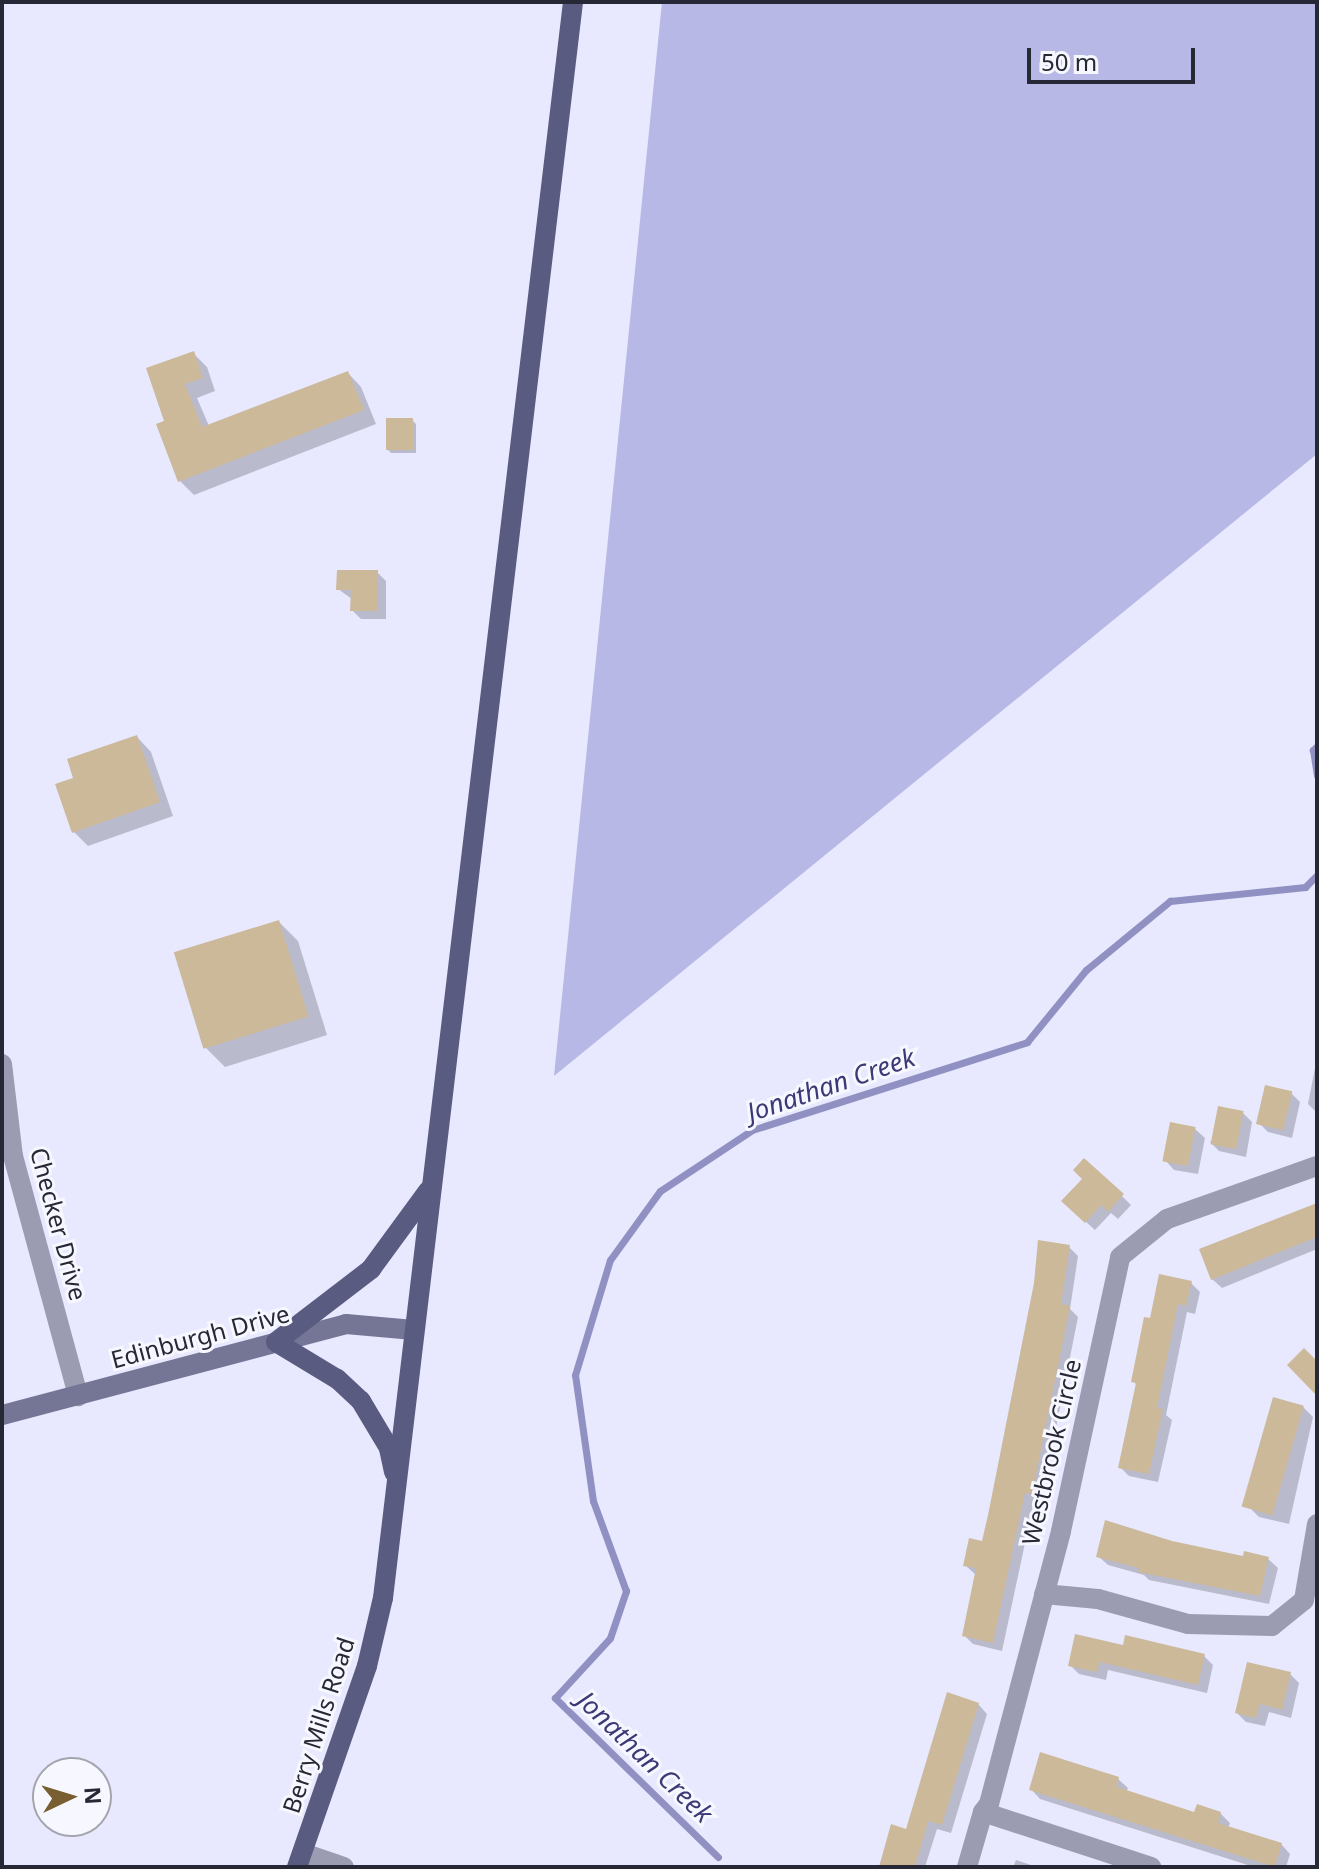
<!DOCTYPE html>
<style>
body{margin:0}
#map{position:relative;width:1319px;height:1869px;overflow:hidden;background:#e8e9fe;font-family:"Noto Sans",sans-serif}
div>[style]{position:absolute}
.green>*{inset:0;background:#b7b8e6}
.shadow>*{inset:0;background:#0003}
.stream>*{height:7px;margin:-3.5px;padding:0 3.5px;transform-origin:3.5px;border-radius:3.5px;background:#9091c2}
.building>*{inset:0;background:#cbb99a;transform-origin:0 0}
.street>*{height:20px;margin:-10px;padding:0 10px;transform-origin:10px;border-radius:10px;background:#9b9cb2}
.secondary>*{height:20px;margin:-10px;padding:0 10px;transform-origin:10px;border-radius:10px;background:#757696}
.primary>*{height:20px;margin:-10px;padding:0 10px;transform-origin:10px;border-radius:10px;background:#5a5b81}
span{translate:-50% -50%;white-space:nowrap;text-align:center;line-height:1.15;-webkit-text-stroke:6px #f7f8ff;paint-order:stroke}
.street-label{font-size:24px;color:#272835}
.water-label{font-size:26px;color:#3d3976;font-style:italic}
.frame{position:absolute;inset:0;border:4px solid #272835;pointer-events:none}
.north{position:absolute;left:32px;top:1757px;width:80px;height:80px;box-sizing:border-box;background:#f7f8ff;border:2px solid #a4a5ae;border-radius:50%;rotate:86deg;font-size:22px;font-weight:700;line-height:32px;text-align:center;color:#272835}
.north::after{content:'';display:block;margin:auto;width:28px;height:36px;background:#785e30;clip-path:polygon(50% 0,100% 100%,50% 72%,0 100%)}
.scale{position:absolute;left:1027px;top:48px;width:168px;height:36px;box-sizing:border-box;border:4px solid #272835;border-top:0;padding-left:10px;font-size:24px;line-height:28px;white-space:nowrap;color:#272835;-webkit-text-stroke:6px #f7f8ff;paint-order:stroke}
</style>
<div id="map">
<div class="green">
<div style="clip-path:polygon(662px 2px,1317px 2px,1317px 454px,554px 1076px)"></div>
</div>
<div class="shadow">
<div style="clip-path:polygon(193px 353px,207px 367px,215px 391px,197px 398px,209px 426px,348px 373px,361px 387px,376px 424px,194px 495px,180px 481px,158px 425px,167px 422px)"></div>
<div style="clip-path:polygon(412px 420px,416px 424px,416px 453px,391px 453px,387px 449px)"></div>
<div style="clip-path:polygon(377px 572px,386px 581px,386px 619px,361px 619px,352px 610px,352px 599px,338px 589px)"></div>
<div style="clip-path:polygon(137px 737px,151px 752px,173px 816px,88px 846px,74px 832px,76px 779px)"></div>
<div style="clip-path:polygon(279px 922px,298px 941px,327px 1035px,225px 1067px,206px 1048px)"></div>
<div style="clip-path:polygon(1315px 1068px,1317px 1068px,1317px 1113px,1308px 1104px)"></div>
<div style="clip-path:polygon(1291px 1093px,1300px 1102px,1292px 1138px,1268px 1132px,1259px 1123px)"></div>
<div style="clip-path:polygon(1243px 1113px,1252px 1122px,1246px 1157px,1219px 1151px,1210px 1142px)"></div>
<div style="clip-path:polygon(1195px 1129px,1205px 1138px,1198px 1174px,1174px 1170px,1165px 1160px)"></div>
<div style="clip-path:polygon(1122px 1196px,1131px 1205px,1118px 1219px,1111px 1213px,1095px 1230px,1073px 1210px)"></div>
<div style="clip-path:polygon(1317px 1208px,1317px 1249px,1222px 1288px,1212px 1279px)"></div>
<div style="clip-path:polygon(1069px 1247px,1078px 1256px,1070px 1309px,1078px 1317px,1041px 1503px,1034px 1501px,1002px 1651px,973px 1644px,964px 1635px,976px 1575px,965px 1565px,984px 1543px)"></div>
<div style="clip-path:polygon(1191px 1283px,1200px 1292px,1195px 1314px,1187px 1312px,1166px 1415px,1172px 1420px,1158px 1482px,1129px 1476px,1120px 1467px,1138px 1386px,1133px 1381px,1151px 1320px)"></div>
<div style="clip-path:polygon(1303px 1407px,1313px 1417px,1289px 1524px,1259px 1517px,1250px 1508px)"></div>
<div style="clip-path:polygon(1098px 1556px,1268px 1559px,1278px 1568px,1269px 1604px,1149px 1580px,1144px 1575px,1108px 1565px)"></div>
<div style="clip-path:polygon(1124px 1647px,1204px 1656px,1213px 1665px,1207px 1693px,1108px 1670px,1106px 1680px,1079px 1674px,1070px 1665px)"></div>
<div style="clip-path:polygon(1290px 1674px,1299px 1683px,1291px 1718px,1269px 1712px,1265px 1726px,1246px 1722px,1237px 1713px)"></div>
<div style="clip-path:polygon(978px 1704px,987px 1714px,951px 1833px,937px 1829px,925px 1867px,881px 1867px,907px 1831px)"></div>
<div style="clip-path:polygon(1118px 1779px,1128px 1788px,1126px 1792px,1196px 1814px,1220px 1813px,1230px 1823px,1228px 1828px,1281px 1844px,1290px 1854px,1286px 1867px,1254px 1867px,1040px 1799px,1031px 1789px)"></div>
<div style="clip-path:polygon(1016px 1860px,1037px 1867px,1013px 1867px)"></div>
</div>
<div class="stream">
<div style="left:1317px;top:746px;width:6px;rotate:135deg"></div>
<div style="left:1313px;top:750px;width:26px;rotate:81deg"></div>
<div style="left:718px;top:1857px;width:228px;rotate:-135.7deg"></div>
<div style="left:555px;top:1698px;width:81px;rotate:-47.5deg"></div>
<div style="left:610px;top:1638px;width:50px;rotate:-71.2deg"></div>
<div style="left:626px;top:1591px;width:96px;rotate:-110.1deg"></div>
<div style="left:593px;top:1501px;width:127px;rotate:-98.1deg"></div>
<div style="left:575px;top:1375px;width:120px;rotate:-73.1deg"></div>
<div style="left:610px;top:1260px;width:85px;rotate:-54.1deg"></div>
<div style="left:660px;top:1191px;width:110px;rotate:-33.5deg"></div>
<div style="left:752px;top:1130px;width:289px;rotate:-17.7deg"></div>
<div style="left:1027px;top:1042px;width:93px;rotate:-50.7deg"></div>
<div style="left:1086px;top:970px;width:109px;rotate:-39.4deg"></div>
<div style="left:1170px;top:901px;width:136px;rotate:-5.9deg"></div>
<div style="left:1305px;top:887px;width:17px;rotate:-45deg"></div>
</div>
<div class="building">
<div style="clip-path:polygon(194px 351px,203px 378px,185px 384px,202px 427px,348px 371px,364px 410px,178px 482px,156px 424px,164px 421px,146px 368px)"></div>
<div style="left:386px;top:418px;width:27px;height:32px"></div>
<div style="clip-path:polygon(337px 570px,378px 570px,378px 611px,350px 611px,351px 590px,336px 590px)"></div>
<div style="clip-path:polygon(137px 735px,160px 802px,72px 833px,55px 784px,73px 778px,67px 759px)"></div>
<div style="left:279px;top:920px;width:101px;height:110px;rotate:73deg"></div>
<div style="left:1265px;top:1085px;width:28px;height:40px;rotate:13deg"></div>
<div style="left:1218px;top:1106px;width:26px;height:39px;rotate:11deg"></div>
<div style="left:1170px;top:1122px;width:26px;height:40px;rotate:11deg"></div>
<div style="clip-path:polygon(1084px 1158px,1124px 1194px,1108px 1212px,1101px 1205px,1085px 1223px,1061px 1201px,1082px 1179px,1073px 1170px)"></div>
<div style="clip-path:polygon(1317px 1203px,1317px 1237px,1211px 1280px,1199px 1249px)"></div>
<div style="clip-path:polygon(1038px 1240px,1070px 1245px,1061px 1304px,1070px 1306px,1032px 1494px,1025px 1493px,993px 1643px,962px 1636px,976px 1568px,963px 1566px,969px 1538px,982px 1541px,988px 1515px,1034px 1283px)"></div>
<div style="clip-path:polygon(1159px 1274px,1192px 1281px,1186px 1306px,1178px 1304px,1157px 1408px,1163px 1409px,1149px 1474px,1118px 1468px,1136px 1383px,1131px 1382px,1144px 1317px,1150px 1318px)"></div>
<div style="clip-path:polygon(1304px 1348px,1317px 1361px,1317px 1396px,1287px 1365px)"></div>
<div style="left:1273px;top:1397px;width:32px;height:114px;rotate:16deg"></div>
<div style="clip-path:polygon(1105px 1520px,1172px 1541px,1243px 1556px,1244px 1551px,1269px 1557px,1260px 1596px,1138px 1572px,1139px 1568px,1096px 1557px)"></div>
<div style="clip-path:polygon(1075px 1634px,1123px 1645px,1125px 1635px,1205px 1654px,1198px 1685px,1100px 1662px,1097px 1672px,1068px 1666px)"></div>
<div style="clip-path:polygon(1247px 1662px,1291px 1672px,1282px 1710px,1260px 1704px,1256px 1718px,1235px 1713px)"></div>
<div style="clip-path:polygon(947px 1692px,979px 1703px,942px 1825px,928px 1821px,915px 1867px,879px 1867px,891px 1824px,906px 1829px)"></div>
<div style="clip-path:polygon(1040px 1752px,1119px 1777px,1117px 1787px,1194px 1812px,1197px 1804px,1221px 1812px,1218px 1823px,1282px 1843px,1275px 1867px,1029px 1790px)"></div>
</div>
<div class="street">
<div style="left:2px;top:1064px;width:93px;rotate:83.2deg"></div>
<div style="left:13px;top:1156px;width:249px;rotate:74.8deg"></div>
<div style="left:1044px;top:1594px;width:54px;rotate:5.3deg"></div>
<div style="left:1098px;top:1599px;width:93px;rotate:15.5deg"></div>
<div style="left:1188px;top:1624px;width:84px;rotate:1.4deg"></div>
<div style="left:1272px;top:1626px;width:41px;rotate:-39.1deg"></div>
<div style="left:1304px;top:1600px;width:77px;rotate:-80.3deg"></div>
<div style="left:983px;top:1812px;width:177px;rotate:18.1deg"></div>
<div style="left:303px;top:1853px;width:43px;rotate:18.9deg"></div>
<div style="left:967px;top:1867px;width:57px;rotate:-73.8deg"></div>
<div style="left:983px;top:1812px;width:10px;rotate:-53deg"></div>
<div style="left:989px;top:1804px;width:282px;rotate:-75.2deg"></div>
<div style="left:1061px;top:1531px;width:280px;rotate:-77.8deg"></div>
<div style="left:1120px;top:1257px;width:60px;rotate:-39deg"></div>
<div style="left:1167px;top:1219px;width:159px;rotate:-19.5deg"></div>
</div>
<div class="secondary">
<div style="left:2px;top:1415px;width:356px;rotate:-14.8deg"></div>
<div style="left:346px;top:1324px;width:68px;rotate:5deg"></div>
</div>
<div class="primary">
<div style="left:394px;top:1472px;width:25px;rotate:-102deg"></div>
<div style="left:389px;top:1448px;width:55px;rotate:-120.8deg"></div>
<div style="left:361px;top:1401px;width:33px;rotate:-137deg"></div>
<div style="left:337px;top:1379px;width:71px;rotate:-148.8deg"></div>
<div style="left:276px;top:1342px;width:120px;rotate:-37.5deg"></div>
<div style="left:371px;top:1269px;width:97px;rotate:-53.8deg"></div>
<div style="left:297px;top:1867px;width:213px;rotate:-70.8deg"></div>
<div style="left:367px;top:1666px;width:70px;rotate:-76.8deg"></div>
<div style="left:383px;top:1598px;width:1607px;rotate:-83.21deg"></div>
</div>
<div class="street-label">
<span style="left:59px;top:1224px;rotate:75deg">Checker Drive</span>
<span style="left:200px;top:1336px;rotate:-15deg">Edinburgh Drive</span>
<span style="left:1051px;top:1452px;rotate:-77deg">Westbrook Circle</span>
<span style="left:318px;top:1725px;rotate:-72deg">Berry Mills Road</span>
</div>
<div class="water-label">
<span style="left:831px;top:1085px;rotate:-19deg">Jonathan Creek</span>
<span style="left:645px;top:1757px;rotate:44deg">Jonathan Creek</span>
</div>
<div class="frame"></div>
<div class="north">N</div>
<div class="scale">50 m</div>
</div>
